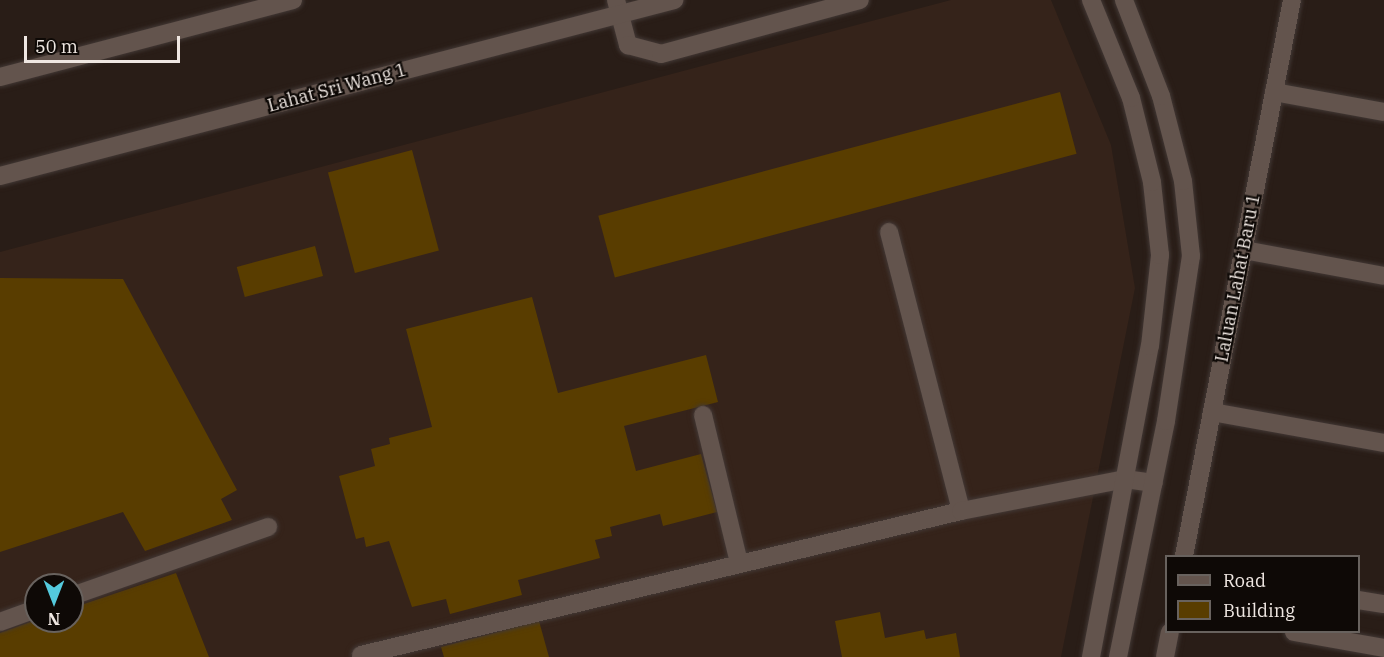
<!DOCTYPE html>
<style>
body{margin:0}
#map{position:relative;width:1384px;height:657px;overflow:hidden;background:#291d17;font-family:"IBM Plex Serif",serif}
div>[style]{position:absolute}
.built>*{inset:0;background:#35231a}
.building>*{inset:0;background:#593d00;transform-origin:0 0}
.roads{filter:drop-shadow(0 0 2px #423835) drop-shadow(0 0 2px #423835)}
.minor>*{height:18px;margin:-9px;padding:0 9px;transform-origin:9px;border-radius:9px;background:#63544d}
span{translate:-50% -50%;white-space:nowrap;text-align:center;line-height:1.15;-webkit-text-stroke:4.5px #0e0906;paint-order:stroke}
.street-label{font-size:18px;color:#efe7e2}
.legend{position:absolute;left:1165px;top:555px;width:195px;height:78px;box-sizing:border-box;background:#0e0906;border:2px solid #68625e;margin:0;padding:8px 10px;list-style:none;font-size:18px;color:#efe7e2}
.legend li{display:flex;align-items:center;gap:12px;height:30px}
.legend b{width:30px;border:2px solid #68625e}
.north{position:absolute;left:24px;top:573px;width:60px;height:60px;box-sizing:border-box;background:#0e0906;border:2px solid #68625e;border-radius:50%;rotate:180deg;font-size:16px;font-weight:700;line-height:24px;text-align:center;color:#efe7e2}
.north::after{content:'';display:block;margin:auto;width:21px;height:27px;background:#54cadd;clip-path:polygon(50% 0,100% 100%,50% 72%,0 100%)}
.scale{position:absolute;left:24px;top:36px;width:156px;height:27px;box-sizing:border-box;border:3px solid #efe7e2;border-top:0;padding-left:8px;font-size:18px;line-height:21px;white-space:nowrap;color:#efe7e2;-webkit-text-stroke:4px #0e0906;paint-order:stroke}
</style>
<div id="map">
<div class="built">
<div style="clip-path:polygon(evenodd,951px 0,1051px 0,1111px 145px,1135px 288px,1061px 657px,0 657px,0 252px,951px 0,36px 585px,72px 585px,72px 621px,36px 621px,36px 585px)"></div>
</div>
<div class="building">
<div style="left:1060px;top:92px;width:64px;height:478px;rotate:75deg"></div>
<div style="left:412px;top:150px;width:104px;height:87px;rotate:75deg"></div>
<div style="left:315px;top:246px;width:31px;height:81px;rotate:75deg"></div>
<div style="clip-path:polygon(0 278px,123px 279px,237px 490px,221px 499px,232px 520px,145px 551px,123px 512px,0 552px)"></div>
<div style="clip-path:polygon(532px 297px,558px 393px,706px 355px,718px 402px,624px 426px,636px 471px,701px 454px,717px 512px,663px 526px,660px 514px,610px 527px,612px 536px,595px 540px,600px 558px,518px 580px,522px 595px,450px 614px,446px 599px,412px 607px,389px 541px,366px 547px,364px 537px,356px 539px,339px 476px,375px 466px,371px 449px,390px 444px,389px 438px,432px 427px,406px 329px)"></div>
<div style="clip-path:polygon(176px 573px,209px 657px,0 657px,0 633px,36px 620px,72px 621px,72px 608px)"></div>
<div style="clip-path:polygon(880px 612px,885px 638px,924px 630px,926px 639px,956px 633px,960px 657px,842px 657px,835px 621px)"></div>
<div style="clip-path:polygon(539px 621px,549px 657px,444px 657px,441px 647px)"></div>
</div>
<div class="roads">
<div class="minor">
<div style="left:616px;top:0;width:47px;rotate:75.1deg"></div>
<div style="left:628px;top:45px;width:34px;rotate:15deg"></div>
<div style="left:661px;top:54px;width:206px;rotate:-15.2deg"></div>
<div style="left:0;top:77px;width:303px;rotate:-14.7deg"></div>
<div style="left:1274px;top:92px;width:112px;rotate:10.3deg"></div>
<div style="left:0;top:176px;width:697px;rotate:-14.63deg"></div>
<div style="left:889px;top:232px;width:288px;rotate:75.5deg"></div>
<div style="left:1244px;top:250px;width:142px;rotate:10.5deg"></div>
<div style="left:1212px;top:412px;width:175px;rotate:10.2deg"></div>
<div style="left:703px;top:415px;width:152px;rotate:76.3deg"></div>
<div style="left:1184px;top:556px;width:566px;rotate:-79.01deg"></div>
<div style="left:72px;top:596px;width:208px;rotate:-19.4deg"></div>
<div style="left:1358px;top:600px;width:26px;rotate:9deg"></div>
<div style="left:0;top:622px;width:38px;rotate:-20deg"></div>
<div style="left:1294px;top:632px;width:91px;rotate:10.1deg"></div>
<div style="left:361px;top:655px;width:617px;rotate:-13.5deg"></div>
<div style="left:961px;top:511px;width:167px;rotate:-11deg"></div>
<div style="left:1125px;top:479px;width:29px;rotate:8deg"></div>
<div style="left:1091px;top:657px;width:317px;rotate:-79.3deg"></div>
<div style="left:1150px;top:346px;width:92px;rotate:-83.7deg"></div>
<div style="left:1160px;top:255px;width:73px;rotate:-96.3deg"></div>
<div style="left:1152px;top:182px;width:87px;rotate:-104deg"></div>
<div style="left:1131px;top:98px;width:106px;rotate:-112.2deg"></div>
<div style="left:1118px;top:657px;width:241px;rotate:-78.5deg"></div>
<div style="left:1166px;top:421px;width:167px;rotate:-81.4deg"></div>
<div style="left:1191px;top:256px;width:75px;rotate:-96.1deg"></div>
<div style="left:1183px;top:181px;width:88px;rotate:-104.5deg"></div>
<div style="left:1161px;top:96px;width:103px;rotate:-111.1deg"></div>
<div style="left:1165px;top:657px;width:25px;rotate:-79deg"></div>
</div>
</div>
<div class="street-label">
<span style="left:337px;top:88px;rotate:-15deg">Lahat Sri Wang 1</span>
<span style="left:1238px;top:278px;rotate:-79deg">Laluan Lahat Baru 1</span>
</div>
<ul class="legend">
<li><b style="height:8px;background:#63544d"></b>Road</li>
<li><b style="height:16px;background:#593d00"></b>Building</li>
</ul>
<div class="north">N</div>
<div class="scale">50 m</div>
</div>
